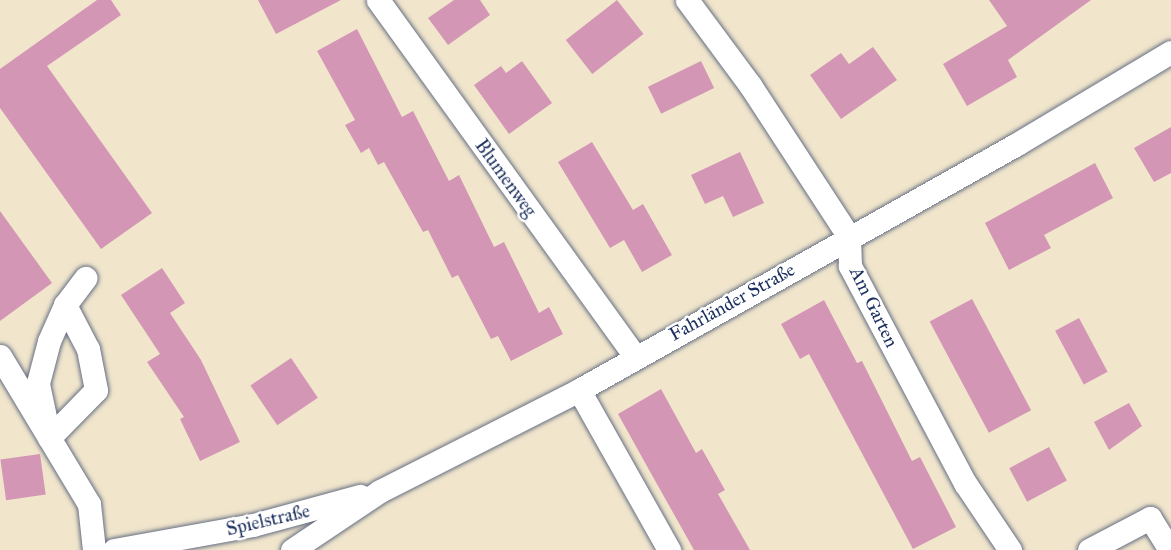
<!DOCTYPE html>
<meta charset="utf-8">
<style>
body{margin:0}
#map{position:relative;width:1171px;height:550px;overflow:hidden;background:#f1e6cc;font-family:"IM FELL Great Primer",serif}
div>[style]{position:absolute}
.building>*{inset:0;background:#d396b5;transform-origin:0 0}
.roads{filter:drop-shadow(0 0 2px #666f84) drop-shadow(0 0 2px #666f84)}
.minor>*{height:23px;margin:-11.5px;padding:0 11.5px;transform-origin:11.5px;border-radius:11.5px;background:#fff}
span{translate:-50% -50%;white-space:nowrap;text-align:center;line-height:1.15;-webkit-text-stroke:5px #fff;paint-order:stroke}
.street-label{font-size:19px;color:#1b2f5e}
</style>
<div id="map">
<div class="building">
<div style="clip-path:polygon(97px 0,111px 0,121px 15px,47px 66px,152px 213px,101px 249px,0 108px,0 69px)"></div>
<div style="clip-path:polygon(258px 0,341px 0,276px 34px)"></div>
<div style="clip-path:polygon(454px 0,480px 0,490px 15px,448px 45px,428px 18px)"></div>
<div style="left:617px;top:0;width:43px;height:65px;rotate:52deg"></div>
<div style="clip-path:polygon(989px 0,1091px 0,1008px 60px,1017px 77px,967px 106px,943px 64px,1007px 26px)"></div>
<div style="clip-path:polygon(357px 29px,402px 117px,413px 111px,449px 181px,459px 175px,494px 247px,504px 242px,539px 313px,549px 307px,563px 334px,511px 361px,498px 336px,491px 339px,458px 275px,452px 278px,428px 230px,423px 232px,384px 162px,378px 165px,369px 148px,361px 153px,345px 125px,355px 120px,317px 51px)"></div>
<div style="clip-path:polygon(873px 47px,897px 80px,841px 119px,810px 75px,841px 53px,849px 64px)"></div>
<div style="clip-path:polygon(522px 61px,552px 103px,509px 134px,474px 85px,501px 66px,506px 73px)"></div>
<div style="left:701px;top:61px;width:30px;height:59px;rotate:64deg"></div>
<div style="clip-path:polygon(1171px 127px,1171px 173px,1154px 182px,1134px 148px)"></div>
<div style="clip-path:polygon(592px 142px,633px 210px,643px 204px,672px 255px,642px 272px,624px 240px,610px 248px,558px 162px)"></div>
<div style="clip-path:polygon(740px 152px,764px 203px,733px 217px,723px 196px,705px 204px,691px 175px)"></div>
<div style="clip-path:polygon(1095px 163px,1113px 198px,1044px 235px,1051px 248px,1009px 270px,985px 223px)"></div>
<div style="clip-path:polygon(0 211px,52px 283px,0 321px)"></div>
<div style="clip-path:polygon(162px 268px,185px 303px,170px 313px,201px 360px,240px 442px,200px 461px,180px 419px,184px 417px,147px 362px,160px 354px,121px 295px)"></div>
<div style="left:972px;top:299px;width:126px;height:48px;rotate:62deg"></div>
<div style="clip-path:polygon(824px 300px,857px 363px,862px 361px,912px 461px,920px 457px,956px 527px,913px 549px,809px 354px,800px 359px,781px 324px)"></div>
<div style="left:1079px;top:318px;width:61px;height:27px;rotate:62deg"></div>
<div style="left:291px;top:358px;width:48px;height:49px;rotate:56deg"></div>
<div style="clip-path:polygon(661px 389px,696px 453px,702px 449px,725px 490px,718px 494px,750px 550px,694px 550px,653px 477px,618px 414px)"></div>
<div style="clip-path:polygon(1129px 403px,1142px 426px,1109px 450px,1094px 422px)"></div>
<div style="left:1049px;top:447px;width:38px;height:45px;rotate:62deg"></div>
<div style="left:40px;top:454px;width:41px;height:40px;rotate:82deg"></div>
</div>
<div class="roads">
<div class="minor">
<div style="left:378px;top:0;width:439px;rotate:54.2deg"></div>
<div style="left:687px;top:0;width:106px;rotate:53.5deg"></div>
<div style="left:750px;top:85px;width:181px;rotate:56.9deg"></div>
<div style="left:849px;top:237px;width:29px;rotate:88deg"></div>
<div style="left:850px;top:266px;width:246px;rotate:62.1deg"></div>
<div style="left:965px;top:483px;width:81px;rotate:56.1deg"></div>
<div style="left:0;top:356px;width:173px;rotate:59deg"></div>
<div style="left:89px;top:504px;width:46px;rotate:83.8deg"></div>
<div style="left:579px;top:390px;width:184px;rotate:60.6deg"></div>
<div style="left:45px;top:417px;width:35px;rotate:-102deg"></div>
<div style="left:38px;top:383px;width:43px;rotate:-75.3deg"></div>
<div style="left:49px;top:341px;width:39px;rotate:-66deg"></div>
<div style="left:65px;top:305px;width:34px;rotate:-53deg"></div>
<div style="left:49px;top:438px;width:67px;rotate:-45.6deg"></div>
<div style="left:96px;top:390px;width:42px;rotate:-101deg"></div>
<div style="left:88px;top:349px;width:50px;rotate:-117.6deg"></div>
<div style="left:114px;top:550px;width:141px;rotate:-10.2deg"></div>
<div style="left:253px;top:525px;width:111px;rotate:-15.2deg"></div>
<div style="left:292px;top:550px;width:106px;rotate:-33.8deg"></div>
<div style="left:380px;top:491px;width:223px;rotate:-26.9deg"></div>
<div style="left:579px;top:390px;width:502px;rotate:-29.32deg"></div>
<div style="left:1017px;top:144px;width:179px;rotate:-30.9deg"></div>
<div style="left:1089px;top:550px;width:69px;rotate:-27.7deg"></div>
<div style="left:1150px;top:518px;width:38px;rotate:58deg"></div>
</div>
</div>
<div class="street-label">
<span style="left:506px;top:178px;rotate:54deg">Blumenweg</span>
<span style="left:732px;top:302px;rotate:-29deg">Fahrländer Straße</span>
<span style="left:874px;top:307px;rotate:64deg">Am Garten</span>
<span style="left:268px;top:520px;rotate:-13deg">Spielstraße</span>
</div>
</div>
